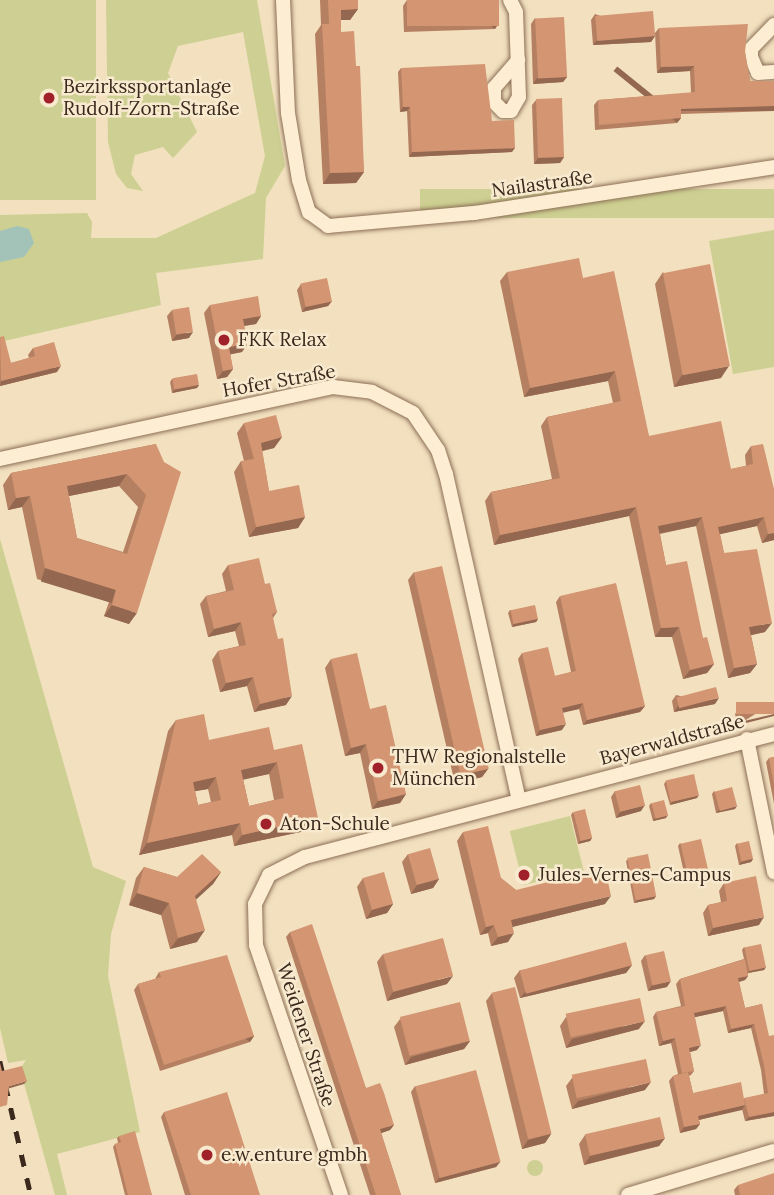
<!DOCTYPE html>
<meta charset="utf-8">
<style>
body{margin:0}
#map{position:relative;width:774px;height:1195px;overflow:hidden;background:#f2e0bf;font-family:Lora,serif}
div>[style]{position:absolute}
.green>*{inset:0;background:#cdd092;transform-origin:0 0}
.round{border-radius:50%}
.water>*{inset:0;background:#a3c3b8}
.roads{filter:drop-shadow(0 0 2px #8c6f56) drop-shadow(0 0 2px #8c6f56)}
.minor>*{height:14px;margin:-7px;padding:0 7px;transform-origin:7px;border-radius:7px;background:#fcedd3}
.rail>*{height:4.5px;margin-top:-2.25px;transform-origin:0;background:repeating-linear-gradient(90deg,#3a291c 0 12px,transparent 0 24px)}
.wall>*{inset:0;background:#b58062}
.shaded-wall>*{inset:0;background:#946850;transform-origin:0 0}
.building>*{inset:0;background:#d39572;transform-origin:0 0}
.dots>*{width:19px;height:19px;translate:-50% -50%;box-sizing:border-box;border:4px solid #f8eacf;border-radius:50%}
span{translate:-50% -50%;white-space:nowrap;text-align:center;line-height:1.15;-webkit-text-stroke:5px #f8eacf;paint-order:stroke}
.poi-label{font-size:19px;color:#3a291c}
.left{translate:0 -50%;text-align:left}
.street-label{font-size:19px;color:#3a291c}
</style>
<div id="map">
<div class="green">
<div style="left:0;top:0;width:96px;height:200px"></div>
<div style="clip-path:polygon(106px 0,257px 0,285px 166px,266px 198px,263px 259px,156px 273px,161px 305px,0 342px,0 215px,87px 213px,92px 222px,91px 238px,156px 238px,255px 193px,265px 156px,243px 32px,178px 46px,168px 73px,197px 132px,173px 158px,163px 147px,135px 155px,131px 174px,143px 191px,127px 188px,116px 174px,108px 142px)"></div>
<div style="left:774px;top:189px;width:29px;height:354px;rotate:90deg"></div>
<div style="clip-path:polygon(774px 230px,774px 367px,733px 374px,709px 241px)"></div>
<div style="clip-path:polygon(0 539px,93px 867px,126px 881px,111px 934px,108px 976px,140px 1132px,57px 1154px,67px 1195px,55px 1195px,20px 1069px,26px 1060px,8px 1063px,0 1028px)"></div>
<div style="left:570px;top:816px;width:56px;height:62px;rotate:76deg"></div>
<div class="round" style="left:527px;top:1160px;width:16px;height:16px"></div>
</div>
<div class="water">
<div style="clip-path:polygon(17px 226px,29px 229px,34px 243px,24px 257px,0 262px,0 231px)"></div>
</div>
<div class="roads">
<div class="minor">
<div style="left:283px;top:0;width:113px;rotate:87.5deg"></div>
<div style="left:288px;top:113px;width:68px;rotate:80.7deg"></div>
<div style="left:299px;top:180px;width:34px;rotate:73deg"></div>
<div style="left:309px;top:212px;width:24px;rotate:36deg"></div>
<div style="left:328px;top:226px;width:147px;rotate:-5.1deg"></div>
<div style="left:474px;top:213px;width:304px;rotate:-8.7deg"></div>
<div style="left:510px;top:0;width:13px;rotate:63deg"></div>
<div style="left:516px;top:12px;width:85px;rotate:88deg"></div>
<div style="left:519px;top:97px;width:16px;rotate:120deg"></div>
<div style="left:511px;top:111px;width:8px;rotate:180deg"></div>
<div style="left:503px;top:111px;width:13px;rotate:-135deg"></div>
<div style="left:494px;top:102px;width:14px;rotate:-90deg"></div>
<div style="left:494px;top:88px;width:37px;rotate:-49deg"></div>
<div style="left:774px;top:25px;width:33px;rotate:134deg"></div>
<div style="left:751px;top:49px;width:8px;rotate:90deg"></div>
<div style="left:751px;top:57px;width:17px;rotate:66deg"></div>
<div style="left:758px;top:73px;width:16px;rotate:-4deg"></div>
<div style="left:0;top:459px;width:341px;rotate:-12.2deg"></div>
<div style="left:333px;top:387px;width:39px;rotate:7deg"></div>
<div style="left:372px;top:392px;width:46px;rotate:27.1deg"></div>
<div style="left:413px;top:413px;width:45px;rotate:56deg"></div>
<div style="left:438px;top:450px;width:25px;rotate:72deg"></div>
<div style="left:446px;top:474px;width:334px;rotate:77.4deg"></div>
<div style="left:747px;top:739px;width:136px;rotate:78.5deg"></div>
<div style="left:341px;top:1195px;width:264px;rotate:-108.8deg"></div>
<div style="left:256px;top:945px;width:41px;rotate:-91.4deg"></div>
<div style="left:255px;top:904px;width:32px;rotate:-64deg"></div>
<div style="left:269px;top:875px;width:40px;rotate:-26.6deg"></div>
<div style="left:305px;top:857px;width:485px;rotate:-14.7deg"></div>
<div style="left:628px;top:1195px;width:152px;rotate:-16.8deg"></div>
</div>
</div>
<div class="rail">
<div style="left:0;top:1061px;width:138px;rotate:77deg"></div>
</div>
<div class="wall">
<div style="clip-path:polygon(320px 0,358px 0,358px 9px,350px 20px,341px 20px,341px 32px,356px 66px,364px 172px,356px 183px,323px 184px,315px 34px,321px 25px)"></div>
<div style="clip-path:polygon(407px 0,499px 23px,495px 29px,404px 32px,403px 6px)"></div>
<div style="clip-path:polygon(595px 14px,655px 36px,651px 42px,593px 45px,591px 20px)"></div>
<div style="clip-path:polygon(535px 18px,567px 77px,563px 82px,533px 84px,531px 24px)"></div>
<div style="clip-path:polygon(659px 28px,745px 52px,750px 81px,774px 81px,774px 111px,681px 114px,681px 118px,677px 123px,595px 130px,594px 105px,598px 100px,691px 93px,690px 71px,657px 73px,655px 33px)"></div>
<div style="clip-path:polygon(401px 68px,492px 121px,512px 152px,409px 157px,407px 111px,400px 112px,398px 72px)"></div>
<div style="clip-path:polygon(536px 100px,564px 157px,560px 163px,534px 164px,532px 105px)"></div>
<div style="clip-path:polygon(507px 272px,583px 278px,649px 436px,731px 469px,746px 466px,745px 455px,751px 446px,774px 489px,774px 540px,762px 543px,757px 526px,720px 534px,724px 553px,765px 632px,751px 635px,757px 664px,750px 673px,728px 678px,696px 526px,660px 534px,666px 565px,703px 638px,714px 664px,707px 673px,683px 679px,672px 637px,655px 637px,629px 516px,494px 545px,485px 501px,491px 492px,552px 479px,541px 426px,547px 417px,613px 403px,608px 381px,524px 397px,500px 281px)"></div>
<div style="clip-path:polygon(663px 272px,721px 378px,674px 387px,655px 284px)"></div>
<div style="clip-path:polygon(301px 284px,332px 301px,328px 306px,302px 312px,297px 290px)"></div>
<div style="clip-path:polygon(210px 305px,261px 316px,256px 324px,244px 326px,242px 352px,230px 354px,233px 369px,227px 377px,217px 379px,204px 313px)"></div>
<div style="clip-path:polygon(172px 310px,189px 338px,172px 341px,167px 316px)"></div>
<div style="clip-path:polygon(0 337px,11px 363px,29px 358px,28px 355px,33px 348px,57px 372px,0 386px)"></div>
<div style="clip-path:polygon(172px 379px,199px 385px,197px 388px,172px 393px,170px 382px)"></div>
<div style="clip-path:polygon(244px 423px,282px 437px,274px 448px,262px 451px,269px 491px,305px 517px,298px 528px,249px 537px,234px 472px,241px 461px,244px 461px,237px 433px)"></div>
<div style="clip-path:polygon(evenodd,156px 444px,129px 624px,104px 616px,109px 602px,37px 579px,22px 507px,8px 510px,3px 485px,11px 473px,156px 444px,119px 486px,138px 507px,123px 552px,77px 538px,69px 496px,119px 486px)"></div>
<div style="clip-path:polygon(228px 565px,265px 584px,277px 612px,273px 618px,286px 705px,254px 712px,247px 686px,220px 692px,212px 660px,218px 651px,239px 646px,235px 631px,208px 637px,200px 604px,206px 596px,226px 591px,222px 574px)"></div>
<div style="clip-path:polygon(414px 572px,488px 769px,482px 777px,455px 784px,408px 580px)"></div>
<div style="clip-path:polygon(560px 596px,645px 706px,640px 712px,583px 725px,579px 709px,563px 712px,562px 730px,536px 736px,518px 659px,522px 653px,555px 676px,571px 672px,556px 602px)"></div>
<div style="clip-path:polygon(510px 610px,538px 619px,536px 622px,512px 627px,508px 613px)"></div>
<div style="clip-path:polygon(331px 659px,406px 794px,400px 803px,372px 809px,360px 753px,345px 756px,325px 668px)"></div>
<div style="clip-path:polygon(676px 695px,715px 704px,674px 712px,672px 701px)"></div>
<div style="clip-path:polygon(774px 702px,738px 725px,735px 714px,737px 711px)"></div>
<div style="clip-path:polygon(evenodd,176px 720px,209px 740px,274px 750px,310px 830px,234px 846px,232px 835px,139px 855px,168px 731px,176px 720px,269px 774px,274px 800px,249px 806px,243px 779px,269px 774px,176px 720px,208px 789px,211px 802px,198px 805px,195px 791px,208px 789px)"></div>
<div style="clip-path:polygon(774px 757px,774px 804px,766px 762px,769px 758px)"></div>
<div style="clip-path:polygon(666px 781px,697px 798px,670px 805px,664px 784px)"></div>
<div style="clip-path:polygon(615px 791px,641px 811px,616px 818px,611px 797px)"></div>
<div style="clip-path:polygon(714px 791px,735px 809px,716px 813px,712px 794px)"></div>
<div style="clip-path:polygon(651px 803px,666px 818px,653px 821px,649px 806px)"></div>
<div style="clip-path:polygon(573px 812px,592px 838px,590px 841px,578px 844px,571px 815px)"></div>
<div style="clip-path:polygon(463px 832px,501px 878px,516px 890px,605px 904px,512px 927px,508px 942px,491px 946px,488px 933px,480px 935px,457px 841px)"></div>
<div style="clip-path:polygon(680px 843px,709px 875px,707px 877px,686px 882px,678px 846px)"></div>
<div style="clip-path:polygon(737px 843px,753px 859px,751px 862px,739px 865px,735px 846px)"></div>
<div style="clip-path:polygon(408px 854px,439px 879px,433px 888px,411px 894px,402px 862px)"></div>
<div style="clip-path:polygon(628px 859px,656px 896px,654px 899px,634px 903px,626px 861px)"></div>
<div style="clip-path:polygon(144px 867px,177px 877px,221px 872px,213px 884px,196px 899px,197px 942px,170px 949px,161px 915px,129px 905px,136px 878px)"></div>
<div style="clip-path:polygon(363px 878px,393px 904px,387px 913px,366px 919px,357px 887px)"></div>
<div style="clip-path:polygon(724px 883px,759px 925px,708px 936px,703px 913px,708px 905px,721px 902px,719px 891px)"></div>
<div style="clip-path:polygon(290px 932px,366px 1088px,394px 1125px,390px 1130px,381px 1133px,401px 1195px,370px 1195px,286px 937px)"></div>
<div style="clip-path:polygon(evenodd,744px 947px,766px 967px,764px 970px,748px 973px,748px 976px,745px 980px,739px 982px,745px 1008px,762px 1004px,774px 1116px,745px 1121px,742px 1109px,699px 1120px,700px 1124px,696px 1129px,680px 1133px,669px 1081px,673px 1076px,678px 1074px,671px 1043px,659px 1046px,653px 1017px,656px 1012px,681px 1006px,676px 984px,680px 979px,744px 959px,742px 950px,744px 947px,723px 1011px,728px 1033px,751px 1028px,761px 1070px,764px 1094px,744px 1099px,693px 1093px,689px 1076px,691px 1075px,694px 1071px,690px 1052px,697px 1050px,695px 1017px,723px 1011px)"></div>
<div style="clip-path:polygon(383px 954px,447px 984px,387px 1001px,377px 962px)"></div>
<div style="clip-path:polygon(645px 955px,667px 987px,648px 991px,641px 961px)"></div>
<div style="clip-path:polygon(632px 965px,626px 973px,520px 998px,514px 978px,520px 970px)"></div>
<div style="clip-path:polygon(159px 972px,254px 1036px,250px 1042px,160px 1071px,134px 990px,138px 984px,155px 979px)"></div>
<div style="clip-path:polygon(492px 993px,551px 1134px,545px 1143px,522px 1149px,486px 1001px)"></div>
<div style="clip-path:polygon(566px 1017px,639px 1029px,566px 1048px,560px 1026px)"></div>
<div style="clip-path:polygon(400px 1019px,470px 1041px,464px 1049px,405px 1065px,394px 1027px)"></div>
<div style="clip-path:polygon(572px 1078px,645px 1090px,572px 1109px,566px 1086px)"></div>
<div style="clip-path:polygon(415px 1086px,500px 1162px,496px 1167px,435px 1183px,411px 1092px)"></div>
<div style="clip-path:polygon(164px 1112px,260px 1195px,185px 1195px,161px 1117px)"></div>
<div style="clip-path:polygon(585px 1135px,665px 1138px,659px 1146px,584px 1165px,579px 1144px)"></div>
<div style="clip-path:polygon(119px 1136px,152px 1195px,125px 1195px,113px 1147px,115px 1144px,118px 1143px,117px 1138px)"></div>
<div style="clip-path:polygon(738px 1185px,774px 1195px,735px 1195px,734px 1190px)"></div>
</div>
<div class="shaded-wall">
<div style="clip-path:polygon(358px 9px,350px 20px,333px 20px,341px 10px)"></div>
<div style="left:499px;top:23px;width:7px;height:91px;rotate:124deg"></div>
<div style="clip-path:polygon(655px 36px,651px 42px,593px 45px,597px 40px)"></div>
<div style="clip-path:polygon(694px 66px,690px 71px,657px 73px,661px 67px)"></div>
<div style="clip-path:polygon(567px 77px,563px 82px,533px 84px,537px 78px)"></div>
<div style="left:774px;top:106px;width:5px;height:93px;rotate:90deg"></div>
<div style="clip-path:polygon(403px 107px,410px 107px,407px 111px,400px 112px)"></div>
<div style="left:681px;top:118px;width:6px;height:82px;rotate:129deg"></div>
<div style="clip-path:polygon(515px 148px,512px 152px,409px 157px,412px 152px)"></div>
<div style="clip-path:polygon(564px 157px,560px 163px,534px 164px,538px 158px)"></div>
<div style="clip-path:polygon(364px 172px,356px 183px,323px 184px,330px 173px)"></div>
<div style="clip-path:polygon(332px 301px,328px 306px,302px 312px,306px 306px)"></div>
<div style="clip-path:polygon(261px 316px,256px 324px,237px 327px,243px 319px)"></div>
<div style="clip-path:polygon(193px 332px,189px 338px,172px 341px,176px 335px)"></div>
<div style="clip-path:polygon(248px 344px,242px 352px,223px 356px,229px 347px)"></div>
<div style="clip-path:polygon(61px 366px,57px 372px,0 386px,1px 381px)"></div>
<div style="clip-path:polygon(729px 366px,721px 378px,674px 387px,682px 375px)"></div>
<div style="clip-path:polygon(233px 369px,227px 377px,217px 379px,223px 371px)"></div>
<div style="clip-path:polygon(615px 371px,608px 381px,524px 397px,530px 388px)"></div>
<div style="clip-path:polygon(199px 385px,197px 388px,172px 393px,174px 390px)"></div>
<div style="clip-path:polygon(282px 437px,274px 448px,254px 453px,261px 443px)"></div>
<div style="clip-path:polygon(127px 474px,119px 486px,59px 498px,67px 486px)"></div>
<div style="clip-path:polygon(30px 496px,22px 507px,8px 510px,16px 498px)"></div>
<div style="clip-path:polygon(636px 507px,629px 516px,494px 545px,500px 535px)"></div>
<div style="clip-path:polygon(305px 517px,298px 528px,249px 537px,256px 527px)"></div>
<div style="clip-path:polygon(702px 517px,696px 526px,652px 535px,658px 526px)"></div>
<div style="clip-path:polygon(764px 517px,757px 526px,712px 536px,718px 527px)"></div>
<div style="clip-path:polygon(774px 533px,774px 540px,762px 543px,768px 534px)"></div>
<div style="left:45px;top:568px;width:74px;height:14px;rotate:17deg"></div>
<div style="clip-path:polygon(112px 605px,137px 613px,129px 624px,104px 616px)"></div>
<div style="clip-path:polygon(538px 619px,536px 622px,512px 627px,514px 624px)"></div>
<div style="clip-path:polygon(241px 622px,235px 631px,208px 637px,214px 629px)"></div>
<div style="clip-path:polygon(772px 623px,765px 632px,743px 637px,749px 627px)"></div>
<div style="clip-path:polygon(679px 627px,672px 637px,655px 637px,661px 628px)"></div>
<div style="clip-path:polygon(714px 664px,707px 673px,683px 679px,690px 670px)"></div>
<div style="clip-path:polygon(757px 664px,750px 673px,728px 678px,734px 668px)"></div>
<div style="clip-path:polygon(253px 677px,247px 686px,220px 692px,226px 683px)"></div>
<div style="clip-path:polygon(292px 696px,286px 705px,254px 712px,260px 704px)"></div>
<div style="clip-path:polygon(719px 698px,715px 704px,674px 712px,678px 706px)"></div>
<div style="clip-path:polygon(583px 703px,579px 709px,558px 714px,562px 708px)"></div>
<div style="clip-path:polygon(645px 706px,640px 712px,583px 725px,587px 720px)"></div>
<div style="clip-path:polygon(774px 714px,774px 716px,738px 725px,740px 722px)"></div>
<div style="clip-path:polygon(566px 724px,562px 730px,536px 736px,540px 730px)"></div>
<div style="clip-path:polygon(366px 744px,360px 753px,345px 756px,351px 748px)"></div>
<div style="clip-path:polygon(277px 762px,269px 774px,233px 782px,241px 770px)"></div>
<div style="clip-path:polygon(488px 769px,482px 777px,455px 784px,461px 775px)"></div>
<div style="clip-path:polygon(216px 777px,208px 789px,185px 793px,193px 782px)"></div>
<div style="clip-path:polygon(406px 794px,400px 803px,372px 809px,378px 801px)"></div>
<div style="clip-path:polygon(699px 795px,697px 798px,670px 805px,672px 802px)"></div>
<div style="clip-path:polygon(645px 805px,641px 811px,616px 818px,620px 812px)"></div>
<div style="clip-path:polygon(737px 806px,735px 809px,716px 813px,719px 810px)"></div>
<div style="clip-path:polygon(668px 815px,666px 818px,653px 821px,655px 818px)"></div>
<div style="clip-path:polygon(318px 818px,310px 830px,234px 846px,242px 835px)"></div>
<div style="clip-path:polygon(240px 823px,232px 835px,139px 855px,147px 843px)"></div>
<div style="clip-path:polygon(592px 838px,590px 841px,578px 844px,580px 841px)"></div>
<div style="clip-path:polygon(753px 859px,751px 862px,739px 865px,741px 862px)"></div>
<div style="clip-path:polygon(221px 872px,213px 884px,187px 908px,195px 896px)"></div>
<div style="clip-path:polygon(709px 875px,707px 877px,686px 882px,689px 879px)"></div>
<div style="clip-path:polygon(439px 879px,433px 888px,411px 894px,417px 885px)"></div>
<div style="clip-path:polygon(137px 893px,169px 903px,161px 915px,129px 905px)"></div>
<div style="clip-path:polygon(611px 896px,605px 904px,504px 929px,511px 920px)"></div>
<div style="clip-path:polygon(656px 896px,654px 899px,634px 903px,637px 900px)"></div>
<div style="clip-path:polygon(393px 904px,387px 913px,366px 919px,372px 910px)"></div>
<div style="clip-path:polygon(764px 917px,759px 925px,708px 936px,713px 928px)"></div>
<div style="clip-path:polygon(494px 925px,488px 933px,480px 935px,486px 927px)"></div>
<div style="clip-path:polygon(205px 930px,197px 942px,170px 949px,178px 938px)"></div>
<div style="clip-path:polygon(514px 933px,508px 942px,491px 946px,498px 937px)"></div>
<div style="clip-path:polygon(632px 965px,626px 973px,520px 998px,526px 991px)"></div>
<div style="clip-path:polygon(766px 967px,764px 970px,748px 973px,750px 970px)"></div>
<div style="clip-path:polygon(453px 976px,447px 984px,387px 1001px,393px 992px)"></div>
<div style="clip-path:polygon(748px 976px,745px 980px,735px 983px,738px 978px)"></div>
<div style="clip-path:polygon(671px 981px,667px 987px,648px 991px,652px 985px)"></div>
<div style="clip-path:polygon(726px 1006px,723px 1011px,691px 1018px,694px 1013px)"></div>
<div style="clip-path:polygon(645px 1021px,639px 1029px,566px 1048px,572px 1039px)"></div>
<div style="clip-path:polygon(754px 1024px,751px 1028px,728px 1033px,731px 1029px)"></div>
<div style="left:254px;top:1036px;width:7px;height:95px;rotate:124deg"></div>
<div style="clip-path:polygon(675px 1038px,671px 1043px,659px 1046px,663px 1041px)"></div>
<div style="clip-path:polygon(470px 1041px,464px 1049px,405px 1065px,411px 1057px)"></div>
<div style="clip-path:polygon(701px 1045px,697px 1050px,686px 1053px,689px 1048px)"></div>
<div style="clip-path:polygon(27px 1081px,24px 1084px,7px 1089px,9px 1086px)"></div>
<div style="clip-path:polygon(651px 1082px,645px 1090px,572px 1109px,578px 1101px)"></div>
<div style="clip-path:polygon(745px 1105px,742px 1110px,694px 1121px,698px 1116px)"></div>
<div style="clip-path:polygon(774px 1112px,774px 1116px,745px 1121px,749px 1117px)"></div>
<div style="clip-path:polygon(700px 1124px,696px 1129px,680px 1133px,684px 1127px)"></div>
<div style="clip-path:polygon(394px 1125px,390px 1130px,376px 1135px,380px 1129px)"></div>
<div style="clip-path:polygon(551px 1134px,545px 1143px,522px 1149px,528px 1140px)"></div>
<div style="clip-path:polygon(665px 1138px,659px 1146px,584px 1165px,590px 1156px)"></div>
<div style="clip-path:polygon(500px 1162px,496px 1167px,435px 1183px,439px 1178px)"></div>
</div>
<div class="building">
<div style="clip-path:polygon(328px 0,358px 0,358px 9px,341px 10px,341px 32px,354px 31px,356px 66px,360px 66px,364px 172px,330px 173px,322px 24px,329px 24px)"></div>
<div style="left:407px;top:0;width:92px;height:26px"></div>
<div style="left:653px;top:11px;width:25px;height:58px;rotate:85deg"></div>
<div style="left:564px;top:17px;width:60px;height:29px;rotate:87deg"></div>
<div style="clip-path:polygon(748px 24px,745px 52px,750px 81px,774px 81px,774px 106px,681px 109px,681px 118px,599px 125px,598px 100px,695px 92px,694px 66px,661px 67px,659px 28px)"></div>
<div style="clip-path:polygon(485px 64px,492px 121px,514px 120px,515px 148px,412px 152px,410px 107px,403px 107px,401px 68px)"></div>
<div style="left:562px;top:98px;width:59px;height:26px;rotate:88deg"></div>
<div style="clip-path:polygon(579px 258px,583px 278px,614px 271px,649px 436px,721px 421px,731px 469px,753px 464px,751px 446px,763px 444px,774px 489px,774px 533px,768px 534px,764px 517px,718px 527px,724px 553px,757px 549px,772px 623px,749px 627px,757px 664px,734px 668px,702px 517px,658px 526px,666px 565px,687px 561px,703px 638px,707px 637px,714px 664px,690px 670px,679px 627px,661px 628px,636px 507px,500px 535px,491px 492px,560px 478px,547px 417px,621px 401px,615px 371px,530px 388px,507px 272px)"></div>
<div style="left:710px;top:264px;width:104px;height:48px;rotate:79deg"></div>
<div style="left:327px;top:278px;width:24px;height:27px;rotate:78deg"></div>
<div style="clip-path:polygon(258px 296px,261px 316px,243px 319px,248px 344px,229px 347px,233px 369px,223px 371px,210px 305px)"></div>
<div style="left:189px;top:307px;width:25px;height:17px;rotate:81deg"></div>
<div style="clip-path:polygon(4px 336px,11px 363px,35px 356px,33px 348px,54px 342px,61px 366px,1px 381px,0 337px)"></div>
<div style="left:197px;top:374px;width:11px;height:25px;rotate:80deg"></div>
<div style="clip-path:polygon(276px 415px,282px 437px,261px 443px,269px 491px,299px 485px,305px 517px,256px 527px,241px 461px,254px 459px,244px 423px)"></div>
<div style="clip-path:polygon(evenodd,156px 444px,164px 462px,181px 472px,137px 613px,112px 605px,116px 590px,45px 568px,30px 496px,16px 498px,11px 473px,156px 444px,127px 474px,146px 495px,127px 554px,77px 538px,67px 486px,127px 474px)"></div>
<div style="clip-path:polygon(259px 558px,265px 584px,270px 583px,277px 612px,272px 614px,278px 639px,283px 638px,292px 696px,260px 704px,253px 677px,226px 683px,218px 651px,246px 645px,241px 622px,214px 629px,206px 596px,234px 590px,228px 565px)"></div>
<div style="left:442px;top:566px;width:208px;height:29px;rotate:77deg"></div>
<div style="clip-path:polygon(616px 583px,645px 706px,587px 720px,583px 703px,562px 708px,566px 724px,540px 730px,522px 653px,548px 647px,555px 676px,576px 671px,560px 596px)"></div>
<div style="left:535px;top:605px;width:14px;height:25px;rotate:78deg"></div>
<div style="clip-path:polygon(357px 653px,370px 709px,386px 705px,406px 794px,378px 801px,366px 744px,351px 748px,331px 659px)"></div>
<div style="left:716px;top:687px;width:11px;height:41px;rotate:75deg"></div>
<div style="left:774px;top:702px;width:12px;height:38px;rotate:90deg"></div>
<div style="clip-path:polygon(evenodd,204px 714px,209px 740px,269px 727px,274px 750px,302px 744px,318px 818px,242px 835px,240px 823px,147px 843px,176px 720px,204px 714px,277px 762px,284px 798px,249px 806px,241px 770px,277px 762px,204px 714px,216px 777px,221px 800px,198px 805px,193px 782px,216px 777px)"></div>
<div style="clip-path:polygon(774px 757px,774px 785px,769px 758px)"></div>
<div style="left:694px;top:774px;width:22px;height:29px;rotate:77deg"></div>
<div style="left:640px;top:785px;width:21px;height:26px;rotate:76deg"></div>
<div style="left:732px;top:787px;width:20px;height:18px;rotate:75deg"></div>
<div style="left:664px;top:800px;width:16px;height:13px;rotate:75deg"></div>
<div style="left:585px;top:809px;width:30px;height:12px;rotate:76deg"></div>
<div style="clip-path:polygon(488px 826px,501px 878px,516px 890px,605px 868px,611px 896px,511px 920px,514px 933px,498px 937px,494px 925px,486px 927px,463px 832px)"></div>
<div style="left:701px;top:839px;width:37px;height:21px;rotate:77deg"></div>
<div style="left:749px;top:841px;width:18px;height:12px;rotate:77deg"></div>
<div style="left:430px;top:848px;width:32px;height:23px;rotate:74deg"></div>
<div style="clip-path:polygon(202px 854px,221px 872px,195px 896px,205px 930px,178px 938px,169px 903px,137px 893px,144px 867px,177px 877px)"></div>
<div style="left:648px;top:854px;width:43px;height:21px;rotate:79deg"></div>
<div style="left:384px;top:872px;width:33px;height:22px;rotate:74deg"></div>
<div style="clip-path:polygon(756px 876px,764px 917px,713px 928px,708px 905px,727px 901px,724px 883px)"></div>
<div style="clip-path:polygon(312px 924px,366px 1088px,380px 1083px,384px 1093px,394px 1125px,380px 1129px,401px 1195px,376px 1195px,290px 932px)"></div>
<div style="left:443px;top:938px;width:39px;height:62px;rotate:75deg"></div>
<div style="left:626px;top:942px;width:24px;height:110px;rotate:75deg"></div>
<div style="left:761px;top:944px;width:24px;height:17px;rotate:78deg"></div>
<div style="left:664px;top:951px;width:31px;height:19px;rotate:77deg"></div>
<div style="clip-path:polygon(227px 955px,254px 1036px,164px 1065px,138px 984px,161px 977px,159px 972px)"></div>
<div style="clip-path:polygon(745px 959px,748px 976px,738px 978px,745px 1008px,762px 1004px,769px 1036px,774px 1035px,774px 1112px,749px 1117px,744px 1098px,768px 1093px,764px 1065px,754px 1024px,731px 1029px,726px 1006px,694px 1013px,701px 1045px,689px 1048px,694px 1071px,682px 1073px,675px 1038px,663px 1041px,656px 1012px,685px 1006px,680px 979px)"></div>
<div style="left:515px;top:987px;width:151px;height:24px;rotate:76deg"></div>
<div style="left:640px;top:998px;width:24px;height:76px;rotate:78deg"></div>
<div style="left:460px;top:1002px;width:40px;height:62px;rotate:76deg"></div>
<div style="left:646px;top:1059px;width:24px;height:76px;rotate:78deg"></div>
<div style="clip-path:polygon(0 1063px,2px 1071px,22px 1066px,27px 1081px,9px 1086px,7px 1105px,0 1107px)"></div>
<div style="left:476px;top:1070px;width:95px;height:63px;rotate:75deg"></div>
<div style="clip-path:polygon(688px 1072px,693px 1093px,741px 1082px,745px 1105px,698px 1116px,700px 1124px,684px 1127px,673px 1076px)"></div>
<div style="clip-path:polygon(227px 1092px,260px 1195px,191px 1195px,164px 1112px)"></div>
<div style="left:660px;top:1117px;width:22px;height:77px;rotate:77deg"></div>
<div style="clip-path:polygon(135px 1131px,152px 1195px,128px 1195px,115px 1144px,121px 1142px,119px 1136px)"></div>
<div style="clip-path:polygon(774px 1173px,774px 1195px,740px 1195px,738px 1185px)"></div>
</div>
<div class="dots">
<div style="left:49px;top:98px;background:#a02129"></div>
<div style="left:224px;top:340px;background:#a02129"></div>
<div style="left:378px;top:768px;background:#a02129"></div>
<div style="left:266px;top:824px;background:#a02129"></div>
<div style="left:524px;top:875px;background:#a02129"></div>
<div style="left:207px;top:1155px;background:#a02129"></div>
</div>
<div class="poi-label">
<span class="left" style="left:63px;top:98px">Bezirkssportanlage<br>Rudolf-Zorn-Straße</span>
<span class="left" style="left:238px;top:340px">FKK Relax</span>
<span class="left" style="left:392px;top:768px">THW Regionalstelle<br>München</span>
<span class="left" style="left:280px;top:824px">Aton-Schule</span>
<span class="left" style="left:538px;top:875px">Jules-Vernes-Campus</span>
<span class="left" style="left:221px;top:1155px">e.w.enture gmbh</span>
</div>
<div class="street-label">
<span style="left:542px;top:184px;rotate:-8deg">Nailastraße</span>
<span style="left:279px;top:381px;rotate:-10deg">Hofer Straße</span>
<span style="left:672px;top:740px;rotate:-15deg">Bayerwaldstraße</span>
<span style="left:306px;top:1035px;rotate:72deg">Weidener Straße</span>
</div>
</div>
